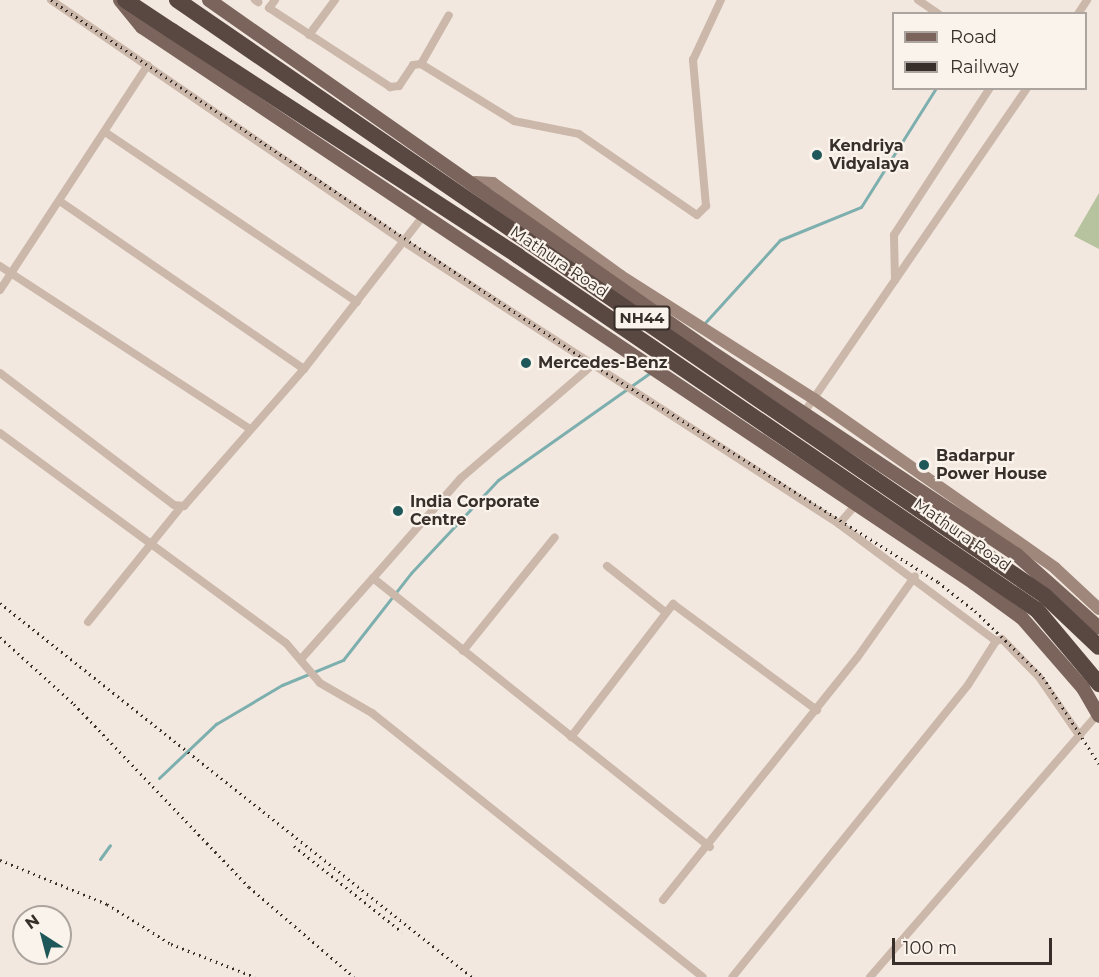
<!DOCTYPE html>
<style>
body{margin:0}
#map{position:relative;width:1099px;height:977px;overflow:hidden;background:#f3e8df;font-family:Montserrat,sans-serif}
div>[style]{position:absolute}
.green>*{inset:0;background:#b7c29e}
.stream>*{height:3px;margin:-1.5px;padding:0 1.5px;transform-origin:1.5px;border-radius:1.5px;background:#7eafaf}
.street>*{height:8px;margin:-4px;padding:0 4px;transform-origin:4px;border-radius:4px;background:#cbb8aa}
.secondary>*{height:12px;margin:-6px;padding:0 6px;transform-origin:6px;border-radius:6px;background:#9f877b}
.primary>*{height:14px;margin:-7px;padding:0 7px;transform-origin:7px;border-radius:7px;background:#7a645b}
.highway>*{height:16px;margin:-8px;padding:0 8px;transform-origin:8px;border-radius:8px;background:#594741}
.rail>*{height:3px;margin-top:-1.5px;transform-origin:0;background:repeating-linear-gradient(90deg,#382e2a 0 1.5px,transparent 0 6px)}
.highway-bridge>*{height:16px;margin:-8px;padding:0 8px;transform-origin:8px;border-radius:8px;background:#594741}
.dots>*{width:16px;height:16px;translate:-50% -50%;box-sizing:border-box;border:3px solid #faf3eb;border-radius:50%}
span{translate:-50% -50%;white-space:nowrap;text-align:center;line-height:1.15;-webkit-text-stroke:4.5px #faf3eb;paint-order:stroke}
.shield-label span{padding:2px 4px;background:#faf3eb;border:2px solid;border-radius:4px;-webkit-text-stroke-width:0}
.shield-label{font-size:15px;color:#382e2a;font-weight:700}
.poi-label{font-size:16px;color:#382e2a;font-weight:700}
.left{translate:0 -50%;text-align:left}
.street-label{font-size:16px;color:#382e2a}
.legend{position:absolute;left:892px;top:12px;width:195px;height:78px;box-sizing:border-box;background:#faf3eb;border:2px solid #aca49e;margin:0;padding:8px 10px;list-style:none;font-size:18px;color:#382e2a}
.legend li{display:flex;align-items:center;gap:12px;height:30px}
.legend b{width:30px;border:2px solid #aca49e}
.north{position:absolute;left:12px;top:905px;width:60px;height:60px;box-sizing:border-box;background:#faf3eb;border:2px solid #aca49e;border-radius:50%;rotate:324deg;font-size:16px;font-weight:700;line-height:24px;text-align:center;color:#382e2a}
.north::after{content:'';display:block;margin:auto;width:21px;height:27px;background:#1f585a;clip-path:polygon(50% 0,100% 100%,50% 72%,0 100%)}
.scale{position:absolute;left:892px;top:938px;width:160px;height:27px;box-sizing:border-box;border:3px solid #382e2a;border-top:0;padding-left:8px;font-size:18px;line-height:21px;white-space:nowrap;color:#382e2a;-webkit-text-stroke:4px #faf3eb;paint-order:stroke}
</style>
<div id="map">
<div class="green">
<div style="clip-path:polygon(1099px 193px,1099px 249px,1074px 236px)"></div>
</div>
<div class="stream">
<div style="left:702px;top:326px;width:116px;rotate:-47.8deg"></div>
<div style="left:780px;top:240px;width:87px;rotate:-22.2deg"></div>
<div style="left:861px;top:207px;width:141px;rotate:-57.8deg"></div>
<div style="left:159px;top:778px;width:79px;rotate:-43.5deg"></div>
<div style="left:216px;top:724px;width:77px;rotate:-30.6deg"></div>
<div style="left:282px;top:685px;width:66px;rotate:-22.3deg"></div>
<div style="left:343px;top:660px;width:110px;rotate:-52deg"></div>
<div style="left:411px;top:573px;width:127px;rotate:-46.9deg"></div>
<div style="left:498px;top:480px;width:187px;rotate:-35.2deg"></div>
<div style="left:100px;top:859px;width:17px;rotate:-54deg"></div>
</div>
<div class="street">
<div style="left:51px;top:0;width:428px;rotate:34.4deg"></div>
<div style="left:404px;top:242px;width:518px;rotate:32.95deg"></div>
<div style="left:839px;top:524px;width:196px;rotate:36.7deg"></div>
<div style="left:996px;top:641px;width:52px;rotate:122.5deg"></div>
<div style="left:968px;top:685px;width:375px;rotate:128.9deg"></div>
<div style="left:255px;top:0;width:4px;rotate:34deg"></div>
<div style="left:275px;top:0;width:10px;rotate:127deg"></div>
<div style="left:269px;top:8px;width:145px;rotate:33.1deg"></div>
<div style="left:390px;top:87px;width:9px;rotate:-6deg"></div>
<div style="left:399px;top:86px;width:25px;rotate:-56deg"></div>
<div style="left:413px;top:65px;width:8px;rotate:-7deg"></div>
<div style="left:421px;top:64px;width:109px;rotate:31.5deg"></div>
<div style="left:514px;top:121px;width:66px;rotate:11.3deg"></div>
<div style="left:579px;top:134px;width:143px;rotate:34.5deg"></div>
<div style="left:697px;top:215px;width:13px;rotate:-45deg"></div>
<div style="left:706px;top:206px;width:147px;rotate:-95.1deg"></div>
<div style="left:693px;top:60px;width:66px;rotate:-65deg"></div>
<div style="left:918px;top:0;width:25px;rotate:34deg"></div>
<div style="left:1078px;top:14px;width:17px;rotate:-57deg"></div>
<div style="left:309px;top:35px;width:44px;rotate:-53.4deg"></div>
<div style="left:421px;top:64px;width:56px;rotate:-60.3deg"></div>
<div style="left:105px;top:132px;width:304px;rotate:34deg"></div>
<div style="left:61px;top:202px;width:295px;rotate:34.5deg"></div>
<div style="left:0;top:266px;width:298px;rotate:33.1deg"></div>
<div style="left:895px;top:280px;width:45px;rotate:-91.3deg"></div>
<div style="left:894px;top:235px;width:176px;rotate:-56.9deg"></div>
<div style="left:0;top:290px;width:269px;rotate:-56.7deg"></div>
<div style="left:596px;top:362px;width:178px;rotate:139.3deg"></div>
<div style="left:461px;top:478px;width:133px;rotate:131.3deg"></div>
<div style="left:373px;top:578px;width:431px;rotate:38.6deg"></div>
<div style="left:0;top:373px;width:218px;rotate:37.2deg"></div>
<div style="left:174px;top:505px;width:10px;rotate:6deg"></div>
<div style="left:184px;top:506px;width:182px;rotate:-48.8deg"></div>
<div style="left:304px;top:369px;width:195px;rotate:-52.1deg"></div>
<div style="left:803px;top:414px;width:396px;rotate:-55.5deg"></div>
<div style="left:0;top:433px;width:355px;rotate:36.3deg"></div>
<div style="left:286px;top:643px;width:52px;rotate:49.6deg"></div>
<div style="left:320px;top:683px;width:60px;rotate:30deg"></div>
<div style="left:372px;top:713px;width:423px;rotate:38.6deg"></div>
<div style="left:839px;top:524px;width:28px;rotate:-49deg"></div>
<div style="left:607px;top:566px;width:74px;rotate:38.4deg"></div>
<div style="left:88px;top:622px;width:146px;rotate:-51.1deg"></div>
<div style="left:996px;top:641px;width:6px;rotate:-18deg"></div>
<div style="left:1002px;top:639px;width:53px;rotate:45.8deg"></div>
<div style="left:1039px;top:677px;width:70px;rotate:55.4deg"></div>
<div style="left:463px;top:651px;width:146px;rotate:-51.1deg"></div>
<div style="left:302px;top:658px;width:107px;rotate:-48.4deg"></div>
<div style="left:571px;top:737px;width:168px;rotate:-52.5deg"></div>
<div style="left:673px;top:604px;width:179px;rotate:36.4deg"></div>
<div style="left:663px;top:900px;width:310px;rotate:-51.3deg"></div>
<div style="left:857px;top:658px;width:100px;rotate:-54.7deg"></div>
<div style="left:870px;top:977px;width:348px;rotate:-49.1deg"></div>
</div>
<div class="secondary">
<div style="left:475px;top:182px;width:18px;rotate:3deg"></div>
<div style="left:493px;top:183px;width:158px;rotate:36deg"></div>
<div style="left:621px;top:276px;width:229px;rotate:32.5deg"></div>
<div style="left:814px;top:399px;width:294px;rotate:35deg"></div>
<div style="left:1055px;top:568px;width:60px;rotate:43deg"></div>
</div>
<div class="primary">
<div style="left:120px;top:0;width:35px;rotate:51deg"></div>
<div style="left:142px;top:27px;width:1001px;rotate:33.75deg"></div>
<div style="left:974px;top:583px;width:59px;rotate:36.1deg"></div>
<div style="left:1022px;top:618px;width:93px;rotate:48.9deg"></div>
<div style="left:1083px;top:688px;width:32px;rotate:60deg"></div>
<div style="left:209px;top:0;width:608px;rotate:35.02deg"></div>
<div style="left:707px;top:349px;width:371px;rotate:33.6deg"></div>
<div style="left:1016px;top:554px;width:111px;rotate:41.7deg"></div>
</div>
<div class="highway">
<div style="left:125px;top:0;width:56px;rotate:33.4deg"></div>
</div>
<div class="rail">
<div style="left:51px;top:0;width:639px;rotate:33.96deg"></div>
<div style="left:581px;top:357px;width:422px;rotate:32.2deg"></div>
<div style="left:938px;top:582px;width:47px;rotate:38.1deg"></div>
<div style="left:975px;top:611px;width:95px;rotate:44.1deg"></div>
<div style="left:1043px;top:677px;width:103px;rotate:57.2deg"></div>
<div style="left:0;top:603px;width:602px;rotate:38.39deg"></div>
<div style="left:0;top:637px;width:100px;rotate:42.2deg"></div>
<div style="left:74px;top:704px;width:253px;rotate:46.3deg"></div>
<div style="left:249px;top:887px;width:138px;rotate:40.6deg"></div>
<div style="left:294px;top:846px;width:138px;rotate:38.5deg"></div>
<div style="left:0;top:860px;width:116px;rotate:22.4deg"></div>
<div style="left:107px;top:904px;width:75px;rotate:32deg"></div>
<div style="left:171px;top:944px;width:90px;rotate:21.4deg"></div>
</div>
<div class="highway-bridge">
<div style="left:177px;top:0;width:1053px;rotate:34.47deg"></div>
<div style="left:1045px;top:596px;width:74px;rotate:43.4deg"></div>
<div style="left:172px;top:31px;width:413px;rotate:33deg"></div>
<div style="left:518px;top:256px;width:628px;rotate:34.3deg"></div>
<div style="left:1037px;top:610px;width:97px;rotate:50deg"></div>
</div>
<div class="dots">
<div style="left:817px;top:155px;background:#1f585a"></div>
<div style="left:526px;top:363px;background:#1f585a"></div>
<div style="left:924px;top:465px;background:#1f585a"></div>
<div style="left:398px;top:511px;background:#1f585a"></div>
</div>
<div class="shield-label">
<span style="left:642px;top:318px">NH44</span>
</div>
<div class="poi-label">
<span class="left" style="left:829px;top:155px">Kendriya<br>Vidyalaya</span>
<span class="left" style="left:538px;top:363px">Mercedes-Benz</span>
<span class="left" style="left:936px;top:465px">Badarpur<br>Power House</span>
<span class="left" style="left:410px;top:511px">India Corporate<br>Centre</span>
</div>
<div class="street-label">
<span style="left:559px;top:262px;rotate:34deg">Mathura Road</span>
<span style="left:962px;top:535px;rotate:35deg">Mathura Road</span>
</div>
<ul class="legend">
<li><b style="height:8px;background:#7a645b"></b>Road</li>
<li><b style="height:8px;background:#382e2a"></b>Railway</li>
</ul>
<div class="north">N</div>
<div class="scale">100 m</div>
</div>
